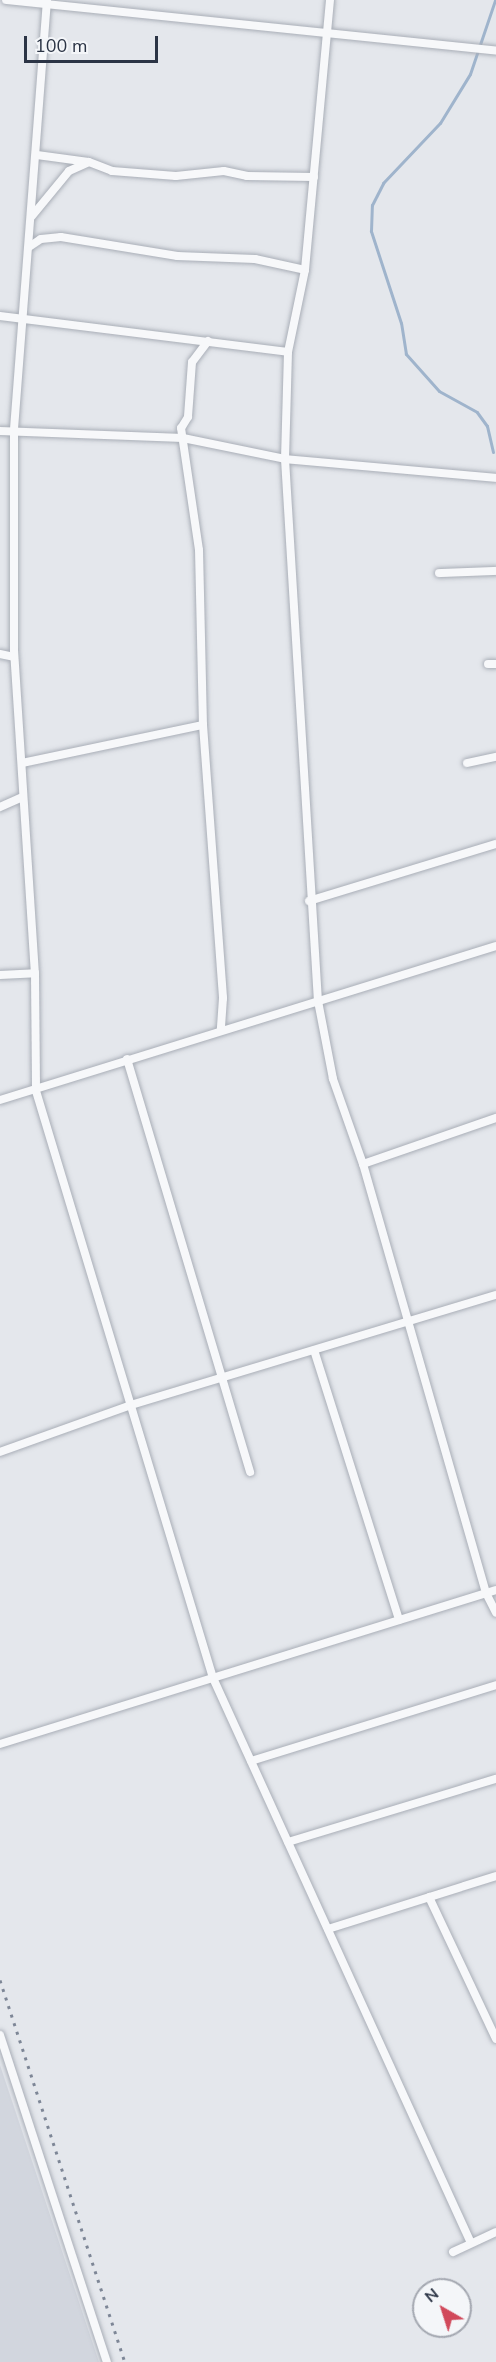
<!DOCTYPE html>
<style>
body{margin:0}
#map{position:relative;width:496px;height:2362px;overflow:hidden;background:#e4e7ec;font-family:"Nunito Sans",sans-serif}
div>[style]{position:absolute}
.built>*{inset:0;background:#d2d6de}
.stream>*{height:3px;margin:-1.5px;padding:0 1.5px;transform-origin:1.5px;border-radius:1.5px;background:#9fb4cc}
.roads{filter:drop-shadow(0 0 2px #a9aeb7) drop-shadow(0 0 2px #a9aeb7)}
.street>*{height:8px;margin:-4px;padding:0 4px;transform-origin:4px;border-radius:4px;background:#f7f8fa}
.rail>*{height:3px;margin-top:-1.5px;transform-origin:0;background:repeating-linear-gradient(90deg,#7d8696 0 3px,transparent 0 9px)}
span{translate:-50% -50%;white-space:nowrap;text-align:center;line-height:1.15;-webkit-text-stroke:6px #f4f6f9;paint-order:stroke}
.north{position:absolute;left:412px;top:2278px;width:60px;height:60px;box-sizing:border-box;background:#f4f6f9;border:2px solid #a4a8b1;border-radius:50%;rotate:321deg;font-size:16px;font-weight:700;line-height:24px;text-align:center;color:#2b3445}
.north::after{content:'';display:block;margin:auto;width:21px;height:27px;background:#d1495b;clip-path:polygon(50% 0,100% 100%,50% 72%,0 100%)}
.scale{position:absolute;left:24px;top:36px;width:134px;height:27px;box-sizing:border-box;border:3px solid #2b3445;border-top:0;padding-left:8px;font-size:18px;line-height:21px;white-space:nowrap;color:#2b3445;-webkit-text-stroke:4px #f4f6f9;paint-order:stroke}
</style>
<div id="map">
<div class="built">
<div style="clip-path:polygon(0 2065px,99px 2362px,0 2362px)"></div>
</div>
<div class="stream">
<div style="left:493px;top:452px;width:27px;rotate:-103deg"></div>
<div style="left:487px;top:426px;width:17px;rotate:-126deg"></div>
<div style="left:477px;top:412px;width:43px;rotate:-151.1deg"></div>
<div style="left:439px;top:391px;width:50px;rotate:-131.7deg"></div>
<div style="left:406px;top:354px;width:31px;rotate:-99deg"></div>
<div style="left:401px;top:323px;width:97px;rotate:-108.1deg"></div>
<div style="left:371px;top:231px;width:26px;rotate:-88deg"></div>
<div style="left:372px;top:205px;width:25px;rotate:-63deg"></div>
<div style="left:383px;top:183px;width:83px;rotate:-46.5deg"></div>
<div style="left:440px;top:123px;width:57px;rotate:-58.5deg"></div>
<div style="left:470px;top:74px;width:78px;rotate:-71.3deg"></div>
</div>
<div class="roads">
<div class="street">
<div style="left:6px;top:0;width:493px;rotate:5.9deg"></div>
<div style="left:47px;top:0;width:434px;rotate:94.4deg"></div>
<div style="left:14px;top:433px;width:217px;rotate:90deg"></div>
<div style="left:14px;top:650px;width:324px;rotate:86.3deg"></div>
<div style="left:35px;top:973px;width:118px;rotate:89.5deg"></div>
<div style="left:36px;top:1091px;width:613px;rotate:73.22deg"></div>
<div style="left:213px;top:1678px;width:621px;rotate:65.46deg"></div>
<div style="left:330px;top:0;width:271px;rotate:95.3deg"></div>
<div style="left:305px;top:270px;width:84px;rotate:101.7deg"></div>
<div style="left:288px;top:352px;width:107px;rotate:91.6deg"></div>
<div style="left:285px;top:459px;width:543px;rotate:86.52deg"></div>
<div style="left:318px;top:1001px;width:79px;rotate:79.1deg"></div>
<div style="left:333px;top:1079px;width:90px;rotate:70.6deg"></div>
<div style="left:363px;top:1164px;width:446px;rotate:74deg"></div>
<div style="left:486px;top:1593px;width:22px;rotate:63deg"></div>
<div style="left:37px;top:155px;width:52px;rotate:7.7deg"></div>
<div style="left:89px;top:162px;width:25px;rotate:21deg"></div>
<div style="left:112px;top:171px;width:64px;rotate:4.5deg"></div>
<div style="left:176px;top:176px;width:48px;rotate:-5.9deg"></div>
<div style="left:224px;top:171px;width:24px;rotate:12deg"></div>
<div style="left:247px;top:176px;width:67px;rotate:0.9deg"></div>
<div style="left:32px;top:216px;width:58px;rotate:-50.6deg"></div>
<div style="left:69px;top:171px;width:20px;rotate:-24deg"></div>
<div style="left:29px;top:247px;width:14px;rotate:-34deg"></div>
<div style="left:41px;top:239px;width:20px;rotate:-6deg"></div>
<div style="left:61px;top:237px;width:118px;rotate:9.3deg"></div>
<div style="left:177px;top:256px;width:78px;rotate:2.2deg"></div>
<div style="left:255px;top:259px;width:51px;rotate:12.4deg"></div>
<div style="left:0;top:316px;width:290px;rotate:7.1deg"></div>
<div style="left:208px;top:341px;width:26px;rotate:127deg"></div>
<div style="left:192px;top:362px;width:55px;rotate:94.2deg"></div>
<div style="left:188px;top:417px;width:13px;rotate:122deg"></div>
<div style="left:181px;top:428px;width:123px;rotate:81.6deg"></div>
<div style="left:199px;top:550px;width:175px;rotate:88.7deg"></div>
<div style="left:203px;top:725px;width:274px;rotate:85.8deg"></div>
<div style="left:223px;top:998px;width:32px;rotate:94deg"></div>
<div style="left:0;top:431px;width:183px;rotate:2.2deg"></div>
<div style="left:183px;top:438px;width:104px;rotate:11.6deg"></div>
<div style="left:285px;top:459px;width:212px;rotate:5.1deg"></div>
<div style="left:439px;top:573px;width:57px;rotate:-2deg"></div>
<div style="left:0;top:654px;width:14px;rotate:12deg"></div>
<div style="left:488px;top:664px;width:8px"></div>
<div style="left:22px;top:763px;width:185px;rotate:-11.9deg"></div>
<div style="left:467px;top:763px;width:30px;rotate:-12deg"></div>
<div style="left:0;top:807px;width:24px;rotate:-24deg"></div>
<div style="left:309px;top:901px;width:195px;rotate:-17deg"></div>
<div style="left:0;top:975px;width:35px;rotate:-3deg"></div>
<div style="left:127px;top:1059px;width:431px;rotate:73.4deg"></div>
<div style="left:0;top:1100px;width:519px;rotate:-17.25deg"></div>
<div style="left:363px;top:1164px;width:141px;rotate:-19.1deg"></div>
<div style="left:314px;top:1350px;width:283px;rotate:72.5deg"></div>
<div style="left:0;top:1452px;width:139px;rotate:-19.7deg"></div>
<div style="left:131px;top:1405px;width:381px;rotate:-16.8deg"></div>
<div style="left:0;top:1744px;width:519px;rotate:-17.25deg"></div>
<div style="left:251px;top:1761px;width:257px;rotate:-17.2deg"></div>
<div style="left:288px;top:1842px;width:217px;rotate:-16.9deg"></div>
<div style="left:429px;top:1897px;width:157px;rotate:64.7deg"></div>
<div style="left:328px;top:1929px;width:176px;rotate:-17.5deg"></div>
<div style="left:0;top:2035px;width:344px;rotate:71.9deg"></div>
<div style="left:453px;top:2252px;width:47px;rotate:-24.9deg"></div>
</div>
</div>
<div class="rail">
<div style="left:0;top:1980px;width:402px;rotate:71.9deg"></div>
</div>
<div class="north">N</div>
<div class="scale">100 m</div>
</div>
